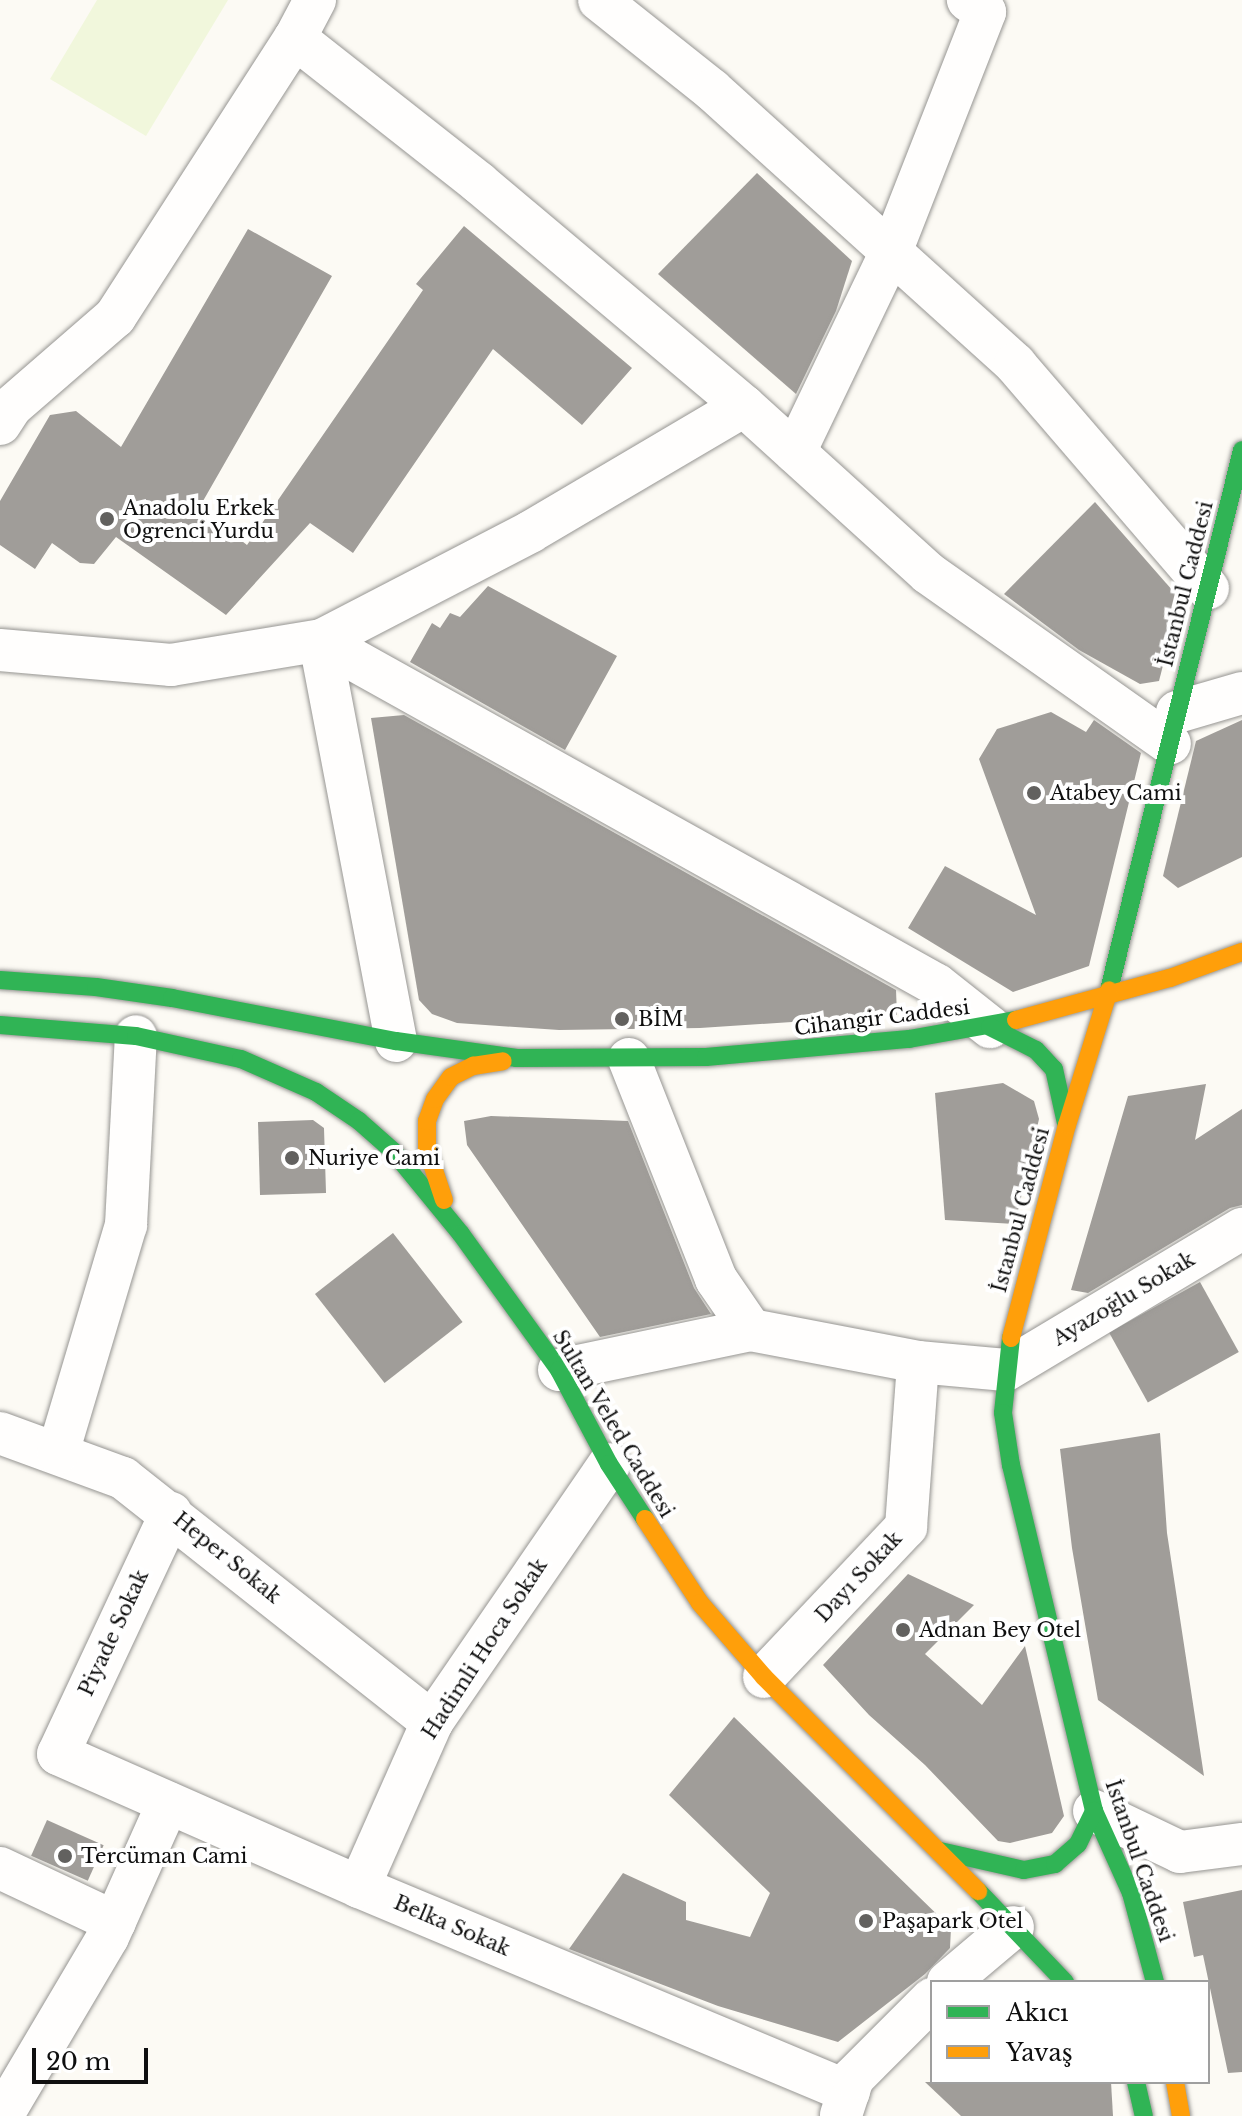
<!DOCTYPE html>
<meta charset="utf-8">
<style>
body{margin:0}
#map{position:relative;width:1242px;height:2116px;overflow:hidden;background:#fcfaf4;font-family:"Libre Baskerville",serif}
div>[style]{position:absolute}
.pitch>*{inset:0;background:#f1f7dc}
.building>*{inset:0;background:#a09d99;transform-origin:0 0}
.roads{filter:drop-shadow(0 0 2px #969592) drop-shadow(0 0 2px #969592)}
.street>*{height:42px;margin:-21px;padding:0 21px;transform-origin:21px;border-radius:21px;background:#fffefd}
.fast>*{height:18px;margin:-9px;padding:0 9px;transform-origin:9px;border-radius:9px;background:#30b455}
.slow>*{height:18px;margin:-9px;padding:0 9px;transform-origin:9px;border-radius:9px;background:#ff9f0a}
.dots>*{width:22px;height:22px;translate:-50% -50%;box-sizing:border-box;border:4px solid #fff;border-radius:50%}
span{translate:-50% -50%;white-space:nowrap;text-align:center;line-height:1.15;-webkit-text-stroke:8px #fff;paint-order:stroke}
.poi-label{font-size:20px;color:#0f0f0f}
.left{translate:0 -50%;text-align:left}
.street-label{font-size:20px;color:#0f0f0f}
.legend{position:absolute;left:930px;top:1980px;width:280px;height:104px;box-sizing:border-box;background:#fff;border:2px solid #9f9f9f;margin:0;padding:10px 14px;list-style:none;font-size:24px;color:#0f0f0f}
.legend li{display:flex;align-items:center;gap:16px;height:40px}
.legend b{width:40px;border:2px solid #9f9f9f}
.scale{position:absolute;left:32px;top:2048px;width:116px;height:36px;box-sizing:border-box;border:4px solid #0f0f0f;border-top:0;padding-left:10px;font-size:24px;line-height:28px;white-space:nowrap;color:#0f0f0f;-webkit-text-stroke:6px #fff;paint-order:stroke}
</style>
<div id="map">
<div class="pitch">
<div style="clip-path:polygon(97px 0,228px 0,146px 136px,50px 79px)"></div>
</div>
<div class="building">
<div style="clip-path:polygon(757px 173px,852px 261px,836px 311px,796px 394px,658px 274px)"></div>
<div style="clip-path:polygon(464px 226px,632px 368px,582px 425px,493px 349px,353px 553px,310px 523px,226px 615px,116px 537px,94px 564px,80px 563px,52px 543px,35px 569px,0 545px,0 501px,50px 415px,76px 411px,121px 447px,248px 229px,332px 276px,199px 508px,247px 545px,423px 290px,416px 284px)"></div>
<div style="clip-path:polygon(1095px 502px,1180px 599px,1159px 681px,1140px 684px,1079px 650px,1004px 594px)"></div>
<div style="clip-path:polygon(488px 586px,617px 656px,565px 750px,410px 662px,432px 623px,440px 628px,450px 613px,460px 617px)"></div>
<div style="clip-path:polygon(1051px 712px,1086px 732px,1094px 720px,1141px 753px,1089px 966px,1013px 992px,908px 928px,945px 866px,1036px 915px,979px 759px,997px 729px)"></div>
<div style="clip-path:polygon(404px 715px,896px 990px,897px 1015px,700px 1028px,559px 1030px,457px 1023px,432px 1014px,419px 1000px,371px 718px)"></div>
<div style="clip-path:polygon(1242px 720px,1242px 857px,1178px 888px,1163px 876px,1196px 741px)"></div>
<div style="clip-path:polygon(1003px 1083px,1034px 1101px,1039px 1119px,1015px 1224px,945px 1220px,935px 1093px)"></div>
<div style="clip-path:polygon(1206px 1084px,1195px 1140px,1242px 1109px,1242px 1205px,1230px 1208px,1088px 1293px,1071px 1290px,1128px 1096px)"></div>
<div style="clip-path:polygon(491px 1116px,628px 1121px,694px 1288px,711px 1314px,600px 1337px,467px 1145px,464px 1121px)"></div>
<div style="clip-path:polygon(313px 1120px,324px 1128px,326px 1193px,260px 1195px,258px 1122px)"></div>
<div style="left:393px;top:1233px;width:113px;height:99px;rotate:52deg"></div>
<div style="left:1200px;top:1282px;width:80px;height:104px;rotate:61deg"></div>
<div style="clip-path:polygon(1160px 1433px,1167px 1533px,1204px 1776px,1098px 1700px,1072px 1548px,1060px 1449px)"></div>
<div style="clip-path:polygon(908px 1574px,974px 1605px,925px 1654px,982px 1705px,1025px 1646px,1064px 1816px,1052px 1833px,1010px 1843px,998px 1841px,925px 1765px,869px 1715px,823px 1665px)"></div>
<div style="clip-path:polygon(734px 1717px,951px 1928px,950px 1948px,925px 1974px,838px 2042px,718px 2006px,569px 1949px,623px 1873px,686px 1902px,686px 1920px,750px 1937px,770px 1893px,669px 1795px)"></div>
<div style="left:47px;top:1820px;width:62px;height:39px;rotate:24deg"></div>
<div style="clip-path:polygon(1242px 1890px,1242px 2072px,1228px 2073px,1203px 1955px,1194px 1957px,1183px 1902px)"></div>
<div style="clip-path:polygon(925px 2082px,1111px 2082px,1113px 2116px,961px 2116px)"></div>
</div>
<div class="roads">
<div class="street">
<div style="left:599px;top:0;width:144px;rotate:38.5deg"></div>
<div style="left:712px;top:90px;width:409px;rotate:42.1deg"></div>
<div style="left:1015px;top:364px;width:296px;rotate:49.3deg"></div>
<div style="left:295px;top:38px;width:234px;rotate:38.2deg"></div>
<div style="left:479px;top:183px;width:346px;rotate:40.1deg"></div>
<div style="left:0;top:424px;width:20px;rotate:-57deg"></div>
<div style="left:11px;top:407px;width:138px;rotate:-40.9deg"></div>
<div style="left:115px;top:317px;width:332px;rotate:-57.2deg"></div>
<div style="left:295px;top:38px;width:43px;rotate:-62.2deg"></div>
<div style="left:795px;top:452px;width:222px;rotate:-64.4deg"></div>
<div style="left:891px;top:252px;width:258px;rotate:-68.6deg"></div>
<div style="left:985px;top:12px;width:21px;rotate:-145deg"></div>
<div style="left:0;top:650px;width:172px;rotate:5deg"></div>
<div style="left:171px;top:665px;width:153px;rotate:-9.4deg"></div>
<div style="left:322px;top:640px;width:234px;rotate:-27.4deg"></div>
<div style="left:530px;top:532px;width:248px;rotate:-30.5deg"></div>
<div style="left:744px;top:406px;width:248px;rotate:42.2deg"></div>
<div style="left:928px;top:573px;width:296px;rotate:35.2deg"></div>
<div style="left:1177px;top:712px;width:68px;rotate:-16.3deg"></div>
<div style="left:396px;top:1041px;width:407px;rotate:-100.8deg"></div>
<div style="left:320px;top:641px;width:706px;rotate:29.14deg"></div>
<div style="left:937px;top:985px;width:68px;rotate:38.4deg"></div>
<div style="left:629px;top:1059px;width:237px;rotate:68.4deg"></div>
<div style="left:716px;top:1279px;width:62px;rotate:55.5deg"></div>
<div style="left:751px;top:1330px;width:170px;rotate:10.8deg"></div>
<div style="left:918px;top:1362px;width:88px;rotate:5.2deg"></div>
<div style="left:1006px;top:1370px;width:275px;rotate:-30.9deg"></div>
<div style="left:559px;top:1370px;width:196px;rotate:-11.8deg"></div>
<div style="left:0;top:1433px;width:131px;rotate:20.1deg"></div>
<div style="left:123px;top:1478px;width:394px;rotate:38.3deg"></div>
<div style="left:58px;top:1453px;width:238px;rotate:-73.4deg"></div>
<div style="left:126px;top:1225px;width:189px;rotate:-87deg"></div>
<div style="left:171px;top:1513px;width:266px;rotate:115.1deg"></div>
<div style="left:58px;top:1754px;width:329px;rotate:23.8deg"></div>
<div style="left:359px;top:1887px;width:531px;rotate:22.7deg"></div>
<div style="left:764px;top:1677px;width:207px;rotate:-46.6deg"></div>
<div style="left:906px;top:1527px;width:165px;rotate:-85.8deg"></div>
<div style="left:1094px;top:1811px;width:95px;rotate:25.5deg"></div>
<div style="left:1180px;top:1852px;width:63px;rotate:-7.4deg"></div>
<div style="left:0;top:1868px;width:127px;rotate:25.2deg"></div>
<div style="left:359px;top:1887px;width:180px;rotate:-66.1deg"></div>
<div style="left:432px;top:1722px;width:313px;rotate:-55.5deg"></div>
<div style="left:948px;top:1982px;width:85px;rotate:-40.2deg"></div>
<div style="left:841px;top:2115px;width:39px;rotate:-72deg"></div>
<div style="left:853px;top:2078px;width:112px;rotate:-45deg"></div>
<div style="left:2px;top:2116px;width:208px;rotate:-59.4deg"></div>
<div style="left:108px;top:1937px;width:147px;rotate:-65.9deg"></div>
</div>
<div class="fast">
<div style="left:0;top:980px;width:96px;rotate:4.2deg"></div>
<div style="left:96px;top:987px;width:77px;rotate:8.2deg"></div>
<div style="left:172px;top:998px;width:228px;rotate:10.9deg"></div>
<div style="left:396px;top:1041px;width:122px;rotate:8deg"></div>
<div style="left:517px;top:1058px;width:189px;rotate:-0.3deg"></div>
<div style="left:706px;top:1057px;width:204px;rotate:-5.1deg"></div>
<div style="left:909px;top:1039px;width:109px;rotate:-10.1deg"></div>
<div style="left:1109px;top:990px;width:556px;rotate:-76.16deg"></div>
<div style="left:0;top:1025px;width:136px;rotate:4.6deg"></div>
<div style="left:136px;top:1036px;width:107px;rotate:12.4deg"></div>
<div style="left:241px;top:1059px;width:82px;rotate:23.7deg"></div>
<div style="left:316px;top:1092px;width:52px;rotate:34deg"></div>
<div style="left:359px;top:1121px;width:45px;rotate:41.4deg"></div>
<div style="left:393px;top:1151px;width:107px;rotate:50.7deg"></div>
<div style="left:461px;top:1234px;width:168px;rotate:54.2deg"></div>
<div style="left:559px;top:1370px;width:106px;rotate:62deg"></div>
<div style="left:609px;top:1464px;width:66px;rotate:56.8deg"></div>
<div style="left:990px;top:1027px;width:51px;rotate:26.6deg"></div>
<div style="left:1036px;top:1050px;width:26px;rotate:47deg"></div>
<div style="left:1054px;top:1069px;width:55px;rotate:77.5deg"></div>
<div style="left:1011px;top:1338px;width:75px;rotate:96.1deg"></div>
<div style="left:1003px;top:1413px;width:53px;rotate:81.3deg"></div>
<div style="left:1011px;top:1465px;width:356px;rotate:76.5deg"></div>
<div style="left:1094px;top:1811px;width:90px;rotate:65.7deg"></div>
<div style="left:1131px;top:1893px;width:92px;rotate:74.9deg"></div>
<div style="left:940px;top:1851px;width:86px;rotate:12.7deg"></div>
<div style="left:1024px;top:1870px;width:32px;rotate:-11deg"></div>
<div style="left:1055px;top:1864px;width:30px;rotate:-41deg"></div>
<div style="left:1078px;top:1844px;width:37px;rotate:-64deg"></div>
<div style="left:978px;top:1891px;width:126px;rotate:46.3deg"></div>
<div style="left:1136px;top:2082px;width:35px;rotate:77deg"></div>
</div>
<div class="slow">
<div style="left:1016px;top:1020px;width:160px;rotate:-15.3deg"></div>
<div style="left:1170px;top:978px;width:77px;rotate:-19.9deg"></div>
<div style="left:444px;top:1200px;width:54px;rotate:-108.4deg"></div>
<div style="left:427px;top:1149px;width:28px;rotate:-90deg"></div>
<div style="left:427px;top:1121px;width:23px;rotate:-70deg"></div>
<div style="left:435px;top:1099px;width:27px;rotate:-54deg"></div>
<div style="left:451px;top:1077px;width:25px;rotate:-27deg"></div>
<div style="left:473px;top:1066px;width:30px;rotate:-9deg"></div>
<div style="left:1011px;top:1338px;width:220px;rotate:-75.3deg"></div>
<div style="left:1067px;top:1125px;width:141px;rotate:-72.7deg"></div>
<div style="left:645px;top:1519px;width:100px;rotate:56.8deg"></div>
<div style="left:700px;top:1603px;width:98px;rotate:49.1deg"></div>
<div style="left:764px;top:1677px;width:303px;rotate:45deg"></div>
<div style="left:1175px;top:2082px;width:35px;rotate:80deg"></div>
</div>
</div>
<div class="dots">
<div style="left:107px;top:519px;background:#62615f"></div>
<div style="left:1034px;top:793px;background:#62615f"></div>
<div style="left:622px;top:1019px;background:#62615f"></div>
<div style="left:292px;top:1158px;background:#62615f"></div>
<div style="left:903px;top:1630px;background:#62615f"></div>
<div style="left:65px;top:1856px;background:#62615f"></div>
<div style="left:866px;top:1921px;background:#62615f"></div>
</div>
<div class="poi-label">
<span class="left" style="left:123px;top:520px">Anadolu Erkek<br>Ogrenci Yurdu</span>
<span class="left" style="left:1050px;top:793px">Atabey Cami</span>
<span class="left" style="left:638px;top:1019px">BİM</span>
<span class="left" style="left:308px;top:1158px">Nuriye Cami</span>
<span class="left" style="left:919px;top:1630px">Adnan Bey Otel</span>
<span class="left" style="left:81px;top:1856px">Tercüman Cami</span>
<span class="left" style="left:882px;top:1921px">Paşapark Otel</span>
</div>
<div class="street-label">
<span style="left:1186px;top:584px;rotate:-76deg">İstanbul Caddesi</span>
<span style="left:882px;top:1018px;rotate:-7deg">Cihangir Caddesi</span>
<span style="left:1021px;top:1210px;rotate:-75deg">İstanbul Caddesi</span>
<span style="left:1124px;top:1299px;rotate:-31deg">Ayazoğlu Sokak</span>
<span style="left:613px;top:1424px;rotate:59deg">Sultan Veled Caddesi</span>
<span style="left:227px;top:1558px;rotate:39deg">Heper Sokak</span>
<span style="left:859px;top:1577px;rotate:-47deg">Dayı Sokak</span>
<span style="left:114px;top:1633px;rotate:-65deg">Piyade Sokak</span>
<span style="left:485px;top:1649px;rotate:-57deg">Hadimli Hoca Sokak</span>
<span style="left:1139px;top:1861px;rotate:71deg">İstanbul Caddesi</span>
<span style="left:452px;top:1926px;rotate:23deg">Belka Sokak</span>
</div>
<ul class="legend">
<li><b style="height:10px;background:#30b455"></b>Akıcı</li>
<li><b style="height:10px;background:#ff9f0a"></b>Yavaş</li>
</ul>
<div class="scale">20 m</div>
</div>
